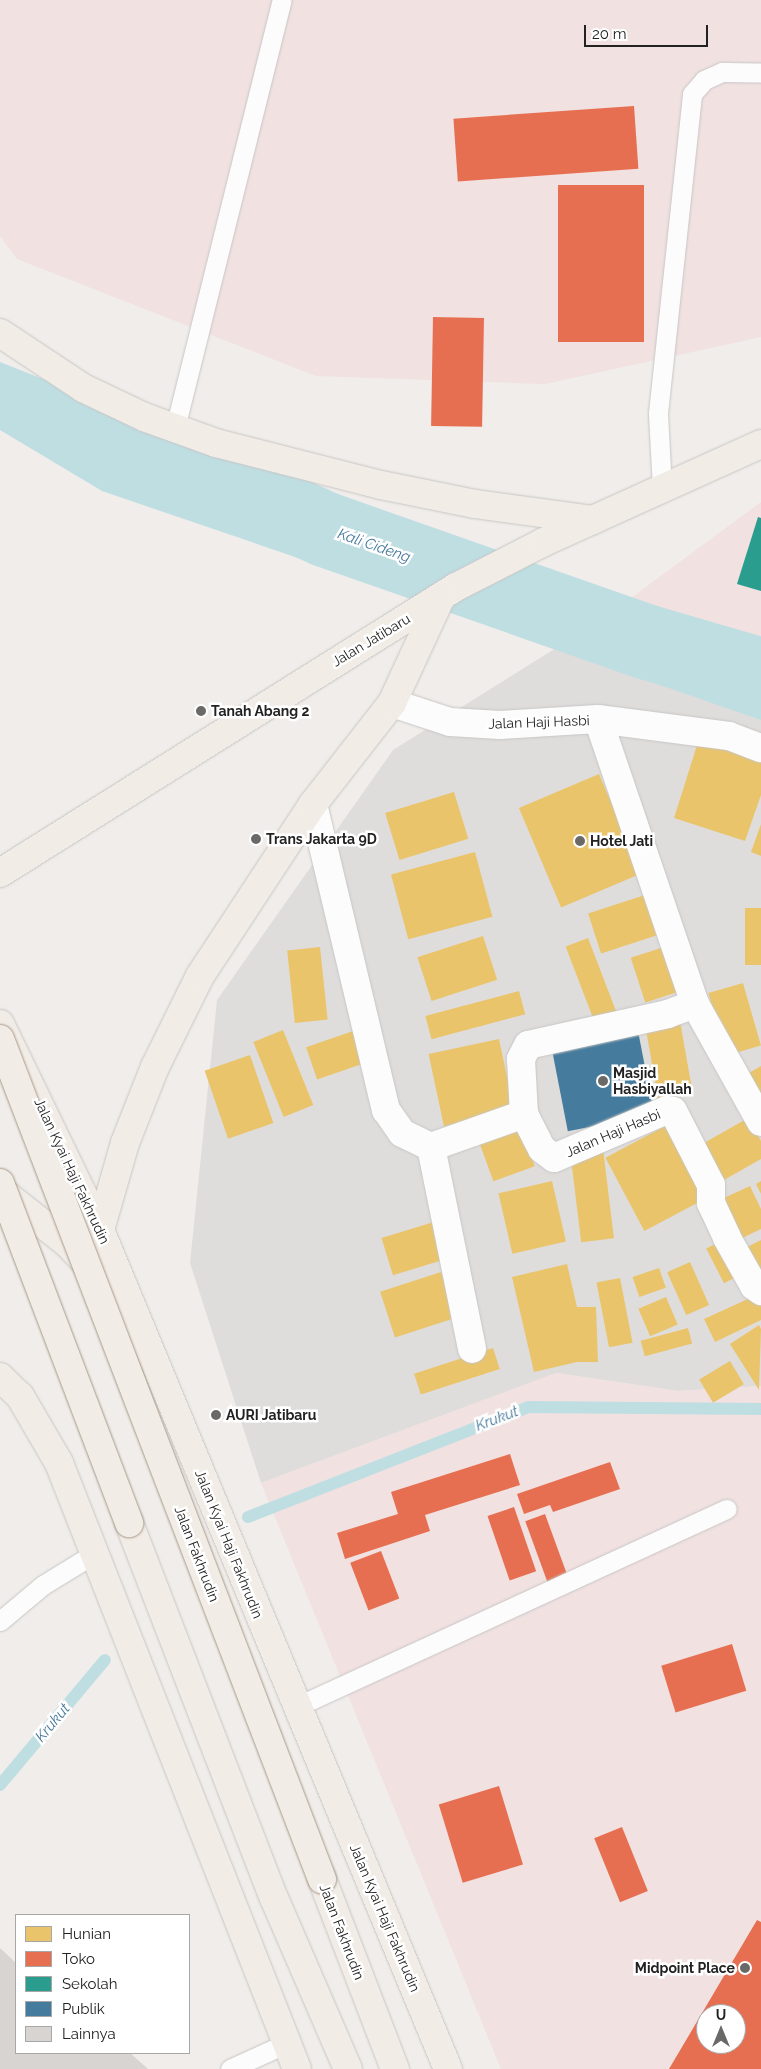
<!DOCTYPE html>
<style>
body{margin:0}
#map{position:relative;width:761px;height:2069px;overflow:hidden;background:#f0edea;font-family:Raleway,sans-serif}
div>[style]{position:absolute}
.residential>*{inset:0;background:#dfdddc}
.commercial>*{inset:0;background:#f1e1e1}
.water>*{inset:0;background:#bfdee2}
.homes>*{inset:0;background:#e9c46a;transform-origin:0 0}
.shops>*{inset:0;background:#e76f51;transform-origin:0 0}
.schools>*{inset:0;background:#2a9d8f}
.public>*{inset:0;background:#457b9d;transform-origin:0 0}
.stream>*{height:12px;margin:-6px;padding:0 6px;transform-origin:6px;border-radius:6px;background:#bfdee2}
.river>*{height:75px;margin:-37.5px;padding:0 37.5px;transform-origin:37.5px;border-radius:37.5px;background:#bfdee2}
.building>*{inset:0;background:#d7d4d1}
.roads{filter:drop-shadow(0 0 1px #c7c6c5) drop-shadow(0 0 1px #c7c6c5)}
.lane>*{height:19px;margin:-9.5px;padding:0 9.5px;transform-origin:9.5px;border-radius:9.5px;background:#fdfcfc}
.street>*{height:28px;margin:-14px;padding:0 14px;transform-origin:14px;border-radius:14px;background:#fdfcfc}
.primary>*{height:28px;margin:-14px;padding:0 14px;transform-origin:14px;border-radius:14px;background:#f2ece7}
.bridges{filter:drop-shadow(0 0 1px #a79986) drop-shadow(0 0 1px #a79986)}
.primary-bridge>*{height:28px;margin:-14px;padding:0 14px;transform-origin:14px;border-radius:14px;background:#f2ece7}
.dots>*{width:14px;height:14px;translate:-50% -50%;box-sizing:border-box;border:2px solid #fff;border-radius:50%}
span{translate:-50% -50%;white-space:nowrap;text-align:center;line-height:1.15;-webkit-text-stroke:5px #fff;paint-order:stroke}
.street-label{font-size:14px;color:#222}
.poi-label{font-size:14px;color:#222;font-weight:700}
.left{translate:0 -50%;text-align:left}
.right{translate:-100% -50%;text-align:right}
.water-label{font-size:15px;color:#44779a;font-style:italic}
.legend{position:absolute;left:15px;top:1914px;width:175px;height:140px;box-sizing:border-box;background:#fff;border:1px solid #a7a7a7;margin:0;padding:6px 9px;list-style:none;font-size:15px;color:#222}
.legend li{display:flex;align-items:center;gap:10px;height:25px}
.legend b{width:25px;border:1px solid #a7a7a7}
.north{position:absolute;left:696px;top:2004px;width:50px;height:50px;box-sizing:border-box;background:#fff;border:1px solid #a7a7a7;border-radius:50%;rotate:0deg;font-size:14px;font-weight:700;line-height:20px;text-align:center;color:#222}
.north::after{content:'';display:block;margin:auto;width:18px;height:22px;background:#6a6968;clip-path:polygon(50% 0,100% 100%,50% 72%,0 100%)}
.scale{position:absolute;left:584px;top:25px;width:124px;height:22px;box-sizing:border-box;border:2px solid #222;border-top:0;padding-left:6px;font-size:15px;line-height:18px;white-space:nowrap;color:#222;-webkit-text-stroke:4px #fff;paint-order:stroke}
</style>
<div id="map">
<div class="residential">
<div style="clip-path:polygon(604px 618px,761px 677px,761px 1386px,678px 1391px,556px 1373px,261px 1483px,190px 1263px,217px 1000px,393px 750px)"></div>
</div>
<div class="commercial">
<div style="clip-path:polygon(0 0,761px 0,761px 337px,545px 384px,316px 376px,17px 259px,0 236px)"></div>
<div style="clip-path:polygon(761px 502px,761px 677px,604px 618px)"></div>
<div style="clip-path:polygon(evenodd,556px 1373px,678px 1391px,761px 1386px,761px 2069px,501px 2069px,261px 1483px,556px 1373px,706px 2014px,736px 2014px,736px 2044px,706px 2044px,706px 2014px)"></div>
</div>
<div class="water">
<div style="clip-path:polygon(0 362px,382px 513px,304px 560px,102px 491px,0 430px)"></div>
<div style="clip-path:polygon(635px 609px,761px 651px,761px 720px,579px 657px)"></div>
</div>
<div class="homes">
<div style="clip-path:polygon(699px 739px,761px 759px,761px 795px,745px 841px,674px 818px)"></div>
<div style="left:599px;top:774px;width:108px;height:87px;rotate:67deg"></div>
<div style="left:454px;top:792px;width:49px;height:72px;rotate:73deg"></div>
<div style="clip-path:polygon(761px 824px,761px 856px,751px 852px)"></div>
<div style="left:475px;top:852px;width:67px;height:87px;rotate:75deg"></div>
<div style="left:648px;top:894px;width:42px;height:63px;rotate:72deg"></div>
<div style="left:745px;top:908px;width:16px;height:57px"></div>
<div style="left:483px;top:936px;width:46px;height:69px;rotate:72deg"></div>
<div style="left:588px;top:938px;width:79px;height:24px;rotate:69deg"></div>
<div style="left:320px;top:947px;width:73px;height:33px;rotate:84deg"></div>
<div style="left:664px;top:947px;width:47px;height:35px;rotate:72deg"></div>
<div style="left:743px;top:983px;width:65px;height:36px;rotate:74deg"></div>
<div style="left:519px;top:991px;width:24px;height:97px;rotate:75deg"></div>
<div style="left:680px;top:1021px;width:72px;height:35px;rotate:80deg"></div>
<div style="left:359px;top:1029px;width:34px;height:56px;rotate:71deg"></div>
<div style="left:283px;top:1030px;width:81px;height:32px;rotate:68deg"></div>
<div style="left:499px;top:1039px;width:74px;height:72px;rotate:78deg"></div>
<div style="left:250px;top:1055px;width:72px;height:48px;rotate:71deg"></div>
<div style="clip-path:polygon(761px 1066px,761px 1099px,747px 1074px)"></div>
<div style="clip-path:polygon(748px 1118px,761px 1141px,761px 1159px,724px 1180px,704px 1143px)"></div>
<div style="left:519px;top:1123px;width:46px;height:44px;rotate:70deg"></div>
<div style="left:669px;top:1124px;width:83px;height:72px;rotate:62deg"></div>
<div style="left:603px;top:1149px;width:90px;height:33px;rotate:83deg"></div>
<div style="left:552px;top:1181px;width:62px;height:55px;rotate:77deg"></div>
<div style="clip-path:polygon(761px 1181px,761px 1194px,756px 1184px)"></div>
<div style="clip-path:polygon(750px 1186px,761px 1209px,761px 1229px,732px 1243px,713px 1203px)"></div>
<div style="left:437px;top:1221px;width:39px;height:58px;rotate:73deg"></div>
<div style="left:725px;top:1239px;width:39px;height:21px;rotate:63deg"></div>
<div style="clip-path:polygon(761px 1240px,761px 1281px,739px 1251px)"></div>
<div style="left:690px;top:1262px;width:47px;height:25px;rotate:66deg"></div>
<div style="clip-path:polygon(567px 1264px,577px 1307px,596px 1307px,598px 1362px,577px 1362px,534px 1372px,512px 1277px)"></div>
<div style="left:659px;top:1268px;width:21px;height:28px;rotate:71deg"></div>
<div style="left:441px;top:1272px;width:48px;height:64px;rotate:72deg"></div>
<div style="left:620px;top:1278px;width:66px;height:24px;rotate:79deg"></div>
<div style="clip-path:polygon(761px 1293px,761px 1320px,715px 1342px,704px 1319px)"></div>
<div style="left:666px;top:1297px;width:30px;height:30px;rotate:67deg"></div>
<div style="clip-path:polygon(759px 1325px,761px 1329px,759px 1390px,730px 1344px)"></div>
<div style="left:688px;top:1328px;width:16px;height:49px;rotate:75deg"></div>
<div style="left:493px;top:1348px;width:22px;height:83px;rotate:72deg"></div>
<div style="left:730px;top:1361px;width:27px;height:36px;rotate:59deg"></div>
</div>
<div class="shops">
<div style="left:634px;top:106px;width:63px;height:181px;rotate:86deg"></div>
<div style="left:558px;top:185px;width:86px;height:157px"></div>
<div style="left:433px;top:317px;width:51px;height:109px;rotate:1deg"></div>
<div style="clip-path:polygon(510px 1454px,520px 1485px,425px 1515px,430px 1531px,345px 1559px,337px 1533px,398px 1514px,391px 1492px)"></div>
<div style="clip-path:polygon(610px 1462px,620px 1489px,553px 1512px,550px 1505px,524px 1514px,517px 1494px)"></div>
<div style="left:514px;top:1507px;width:68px;height:28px;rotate:71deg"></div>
<div style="left:545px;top:1514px;width:65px;height:21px;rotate:70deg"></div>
<div style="left:381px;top:1551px;width:51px;height:33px;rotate:69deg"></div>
<div style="left:732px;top:1644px;width:49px;height:74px;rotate:73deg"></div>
<div style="left:499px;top:1786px;width:82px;height:63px;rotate:73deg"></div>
<div style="left:622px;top:1827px;width:69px;height:30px;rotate:68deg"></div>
<div style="clip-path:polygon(evenodd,757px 1920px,761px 1922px,761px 2069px,669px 2069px,757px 1920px,706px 2014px,736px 2014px,736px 2044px,706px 2044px,706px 2014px)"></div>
</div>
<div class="schools">
<div style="clip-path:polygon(758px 517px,761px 518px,761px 591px,737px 584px)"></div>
</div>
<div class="public">
<div style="left:638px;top:1031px;width:85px;height:88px;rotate:79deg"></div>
</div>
<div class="stream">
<div style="left:248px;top:1517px;width:301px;rotate:-21.4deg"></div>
<div style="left:528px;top:1407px;width:233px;rotate:0.5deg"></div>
<div style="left:0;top:1785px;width:163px;rotate:-50deg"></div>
</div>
<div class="river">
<div style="left:250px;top:495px;width:82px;rotate:24.4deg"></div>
<div style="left:325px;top:529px;width:342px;rotate:19.3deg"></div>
<div style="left:648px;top:642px;width:118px;rotate:16.3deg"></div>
</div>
<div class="building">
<div style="clip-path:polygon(0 1948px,16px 1963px,16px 2053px,130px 2053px,148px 2069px,0 2069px)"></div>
</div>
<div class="roads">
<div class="lane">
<div style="left:175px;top:428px;width:441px;rotate:-76deg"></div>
<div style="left:662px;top:488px;width:75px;rotate:-93.1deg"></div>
<div style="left:658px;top:413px;width:321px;rotate:-83.9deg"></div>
<div style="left:692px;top:94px;width:18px;rotate:-49deg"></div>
<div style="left:704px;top:80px;width:20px;rotate:-24deg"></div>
<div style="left:722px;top:72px;width:39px;rotate:1deg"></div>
<div style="left:0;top:1621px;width:56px;rotate:-39.9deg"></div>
<div style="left:43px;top:1585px;width:61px;rotate:-31.6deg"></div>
<div style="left:296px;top:1707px;width:474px;rotate:-24.7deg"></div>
<div style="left:230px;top:2069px;width:63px;rotate:-24.5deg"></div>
</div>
<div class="street">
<div style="left:392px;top:703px;width:61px;rotate:18.1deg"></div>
<div style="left:450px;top:722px;width:50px;rotate:3.4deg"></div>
<div style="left:500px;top:725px;width:98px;rotate:-3.5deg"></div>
<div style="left:598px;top:719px;width:301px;rotate:71.2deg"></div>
<div style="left:695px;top:1004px;width:135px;rotate:60.8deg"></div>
<div style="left:598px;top:719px;width:132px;rotate:7.4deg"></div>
<div style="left:729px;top:736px;width:34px;rotate:21deg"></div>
<div style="left:313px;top:804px;width:315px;rotate:76.6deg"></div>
<div style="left:386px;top:1110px;width:28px;rotate:55deg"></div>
<div style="left:402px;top:1133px;width:32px;rotate:26deg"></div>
<div style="left:431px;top:1147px;width:99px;rotate:-19.5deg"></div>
<div style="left:695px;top:1004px;width:29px;rotate:160deg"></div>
<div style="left:668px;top:1014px;width:143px;rotate:167.5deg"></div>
<div style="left:528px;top:1045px;width:16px;rotate:117deg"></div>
<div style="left:521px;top:1059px;width:55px;rotate:86.9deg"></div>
<div style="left:524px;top:1114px;width:39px;rotate:63deg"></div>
<div style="left:542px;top:1149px;width:15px;rotate:37deg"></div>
<div style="left:554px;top:1158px;width:123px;rotate:-23deg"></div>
<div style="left:667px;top:1110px;width:6px;rotate:9deg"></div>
<div style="left:673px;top:1111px;width:83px;rotate:62.8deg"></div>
<div style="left:711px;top:1185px;width:18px;rotate:90deg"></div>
<div style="left:711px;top:1203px;width:38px;rotate:65deg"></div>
<div style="left:727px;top:1238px;width:55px;rotate:60.6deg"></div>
<div style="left:754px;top:1286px;width:9px;rotate:36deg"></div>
<div style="left:431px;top:1147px;width:206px;rotate:78.5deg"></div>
</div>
<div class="primary">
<div style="left:0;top:333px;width:100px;rotate:33.5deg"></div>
<div style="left:83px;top:388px;width:68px;rotate:25.4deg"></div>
<div style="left:144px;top:417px;width:77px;rotate:19.9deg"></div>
<div style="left:216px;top:443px;width:170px;rotate:14.3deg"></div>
<div style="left:381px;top:485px;width:96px;rotate:11.4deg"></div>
<div style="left:475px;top:504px;width:119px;rotate:7.7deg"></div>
<div style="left:0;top:873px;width:538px;rotate:-32.1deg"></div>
<div style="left:456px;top:587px;width:99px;rotate:-27.1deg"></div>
<div style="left:544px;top:542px;width:238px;rotate:-24.3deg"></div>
<div style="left:0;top:1024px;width:229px;rotate:64.1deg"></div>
<div style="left:100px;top:1230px;width:908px;rotate:67.47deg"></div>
<div style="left:0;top:1190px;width:85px;rotate:38.3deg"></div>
<div style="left:67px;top:1243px;width:29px;rotate:46deg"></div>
<div style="left:100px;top:1230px;width:91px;rotate:-74deg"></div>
<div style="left:125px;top:1143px;width:82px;rotate:-68.5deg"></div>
<div style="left:155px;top:1067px;width:102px;rotate:-63.7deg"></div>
<div style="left:200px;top:976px;width:206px;rotate:-56.7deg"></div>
<div style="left:313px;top:804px;width:128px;rotate:-52deg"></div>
<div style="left:392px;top:703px;width:117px;rotate:-65.2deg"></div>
<div style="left:0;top:1377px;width:28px;rotate:44deg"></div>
<div style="left:20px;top:1396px;width:78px;rotate:59.8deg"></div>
<div style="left:59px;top:1463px;width:651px;rotate:68.56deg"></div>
<div style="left:129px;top:1523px;width:402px;rotate:68.9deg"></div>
<div style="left:274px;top:1898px;width:186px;rotate:66.6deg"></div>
<div style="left:322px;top:1879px;width:204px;rotate:69deg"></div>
</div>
</div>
<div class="bridges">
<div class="primary-bridge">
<div style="left:0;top:1039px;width:900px;rotate:69.03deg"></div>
<div style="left:0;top:1183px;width:364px;rotate:69.2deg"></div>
</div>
</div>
<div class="dots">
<div style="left:201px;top:711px;background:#6a6968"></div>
<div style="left:256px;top:839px;background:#6a6968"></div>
<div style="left:580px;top:841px;background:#6a6968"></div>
<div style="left:603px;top:1081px;background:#6a6968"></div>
<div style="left:216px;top:1415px;background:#6a6968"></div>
<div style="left:745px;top:1968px;background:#6a6968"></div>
</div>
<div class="street-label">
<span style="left:371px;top:640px;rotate:-31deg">Jalan Jatibaru</span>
<span style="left:539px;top:722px;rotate:-2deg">Jalan Haji Hasbi</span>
<span style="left:613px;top:1133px;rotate:-23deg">Jalan Haji Hasbi</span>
<span style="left:72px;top:1171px;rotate:65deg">Jalan Kyai Haji Fakhrudin</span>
<span style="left:229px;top:1544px;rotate:68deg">Jalan Kyai Haji Fakhrudin</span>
<span style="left:197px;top:1554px;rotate:69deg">Jalan Fakhrudin</span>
<span style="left:385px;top:1918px;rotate:67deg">Jalan Kyai Haji Fakhrudin</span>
<span style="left:342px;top:1932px;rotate:69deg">Jalan Fakhrudin</span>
</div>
<div class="poi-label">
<span class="left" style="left:211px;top:711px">Tanah Abang 2</span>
<span class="left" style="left:266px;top:839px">Trans Jakarta 9D</span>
<span class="left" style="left:590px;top:841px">Hotel Jati</span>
<span class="left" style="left:613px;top:1081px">Masjid<br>Hasbiyallah</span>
<span class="left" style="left:226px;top:1415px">AURI Jatibaru</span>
<span class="right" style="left:735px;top:1968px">Midpoint Place</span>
</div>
<div class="water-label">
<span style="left:374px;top:546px;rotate:19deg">Kali Cideng</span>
<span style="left:497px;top:1419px;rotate:-21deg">Krukut</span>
<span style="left:53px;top:1723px;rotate:-50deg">Krukut</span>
</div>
<ul class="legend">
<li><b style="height:14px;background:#e9c46a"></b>Hunian</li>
<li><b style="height:14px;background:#e76f51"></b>Toko</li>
<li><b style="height:14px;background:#2a9d8f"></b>Sekolah</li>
<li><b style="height:14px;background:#457b9d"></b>Publik</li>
<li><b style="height:14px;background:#d7d4d1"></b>Lainnya</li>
</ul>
<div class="north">U</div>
<div class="scale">20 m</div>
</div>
